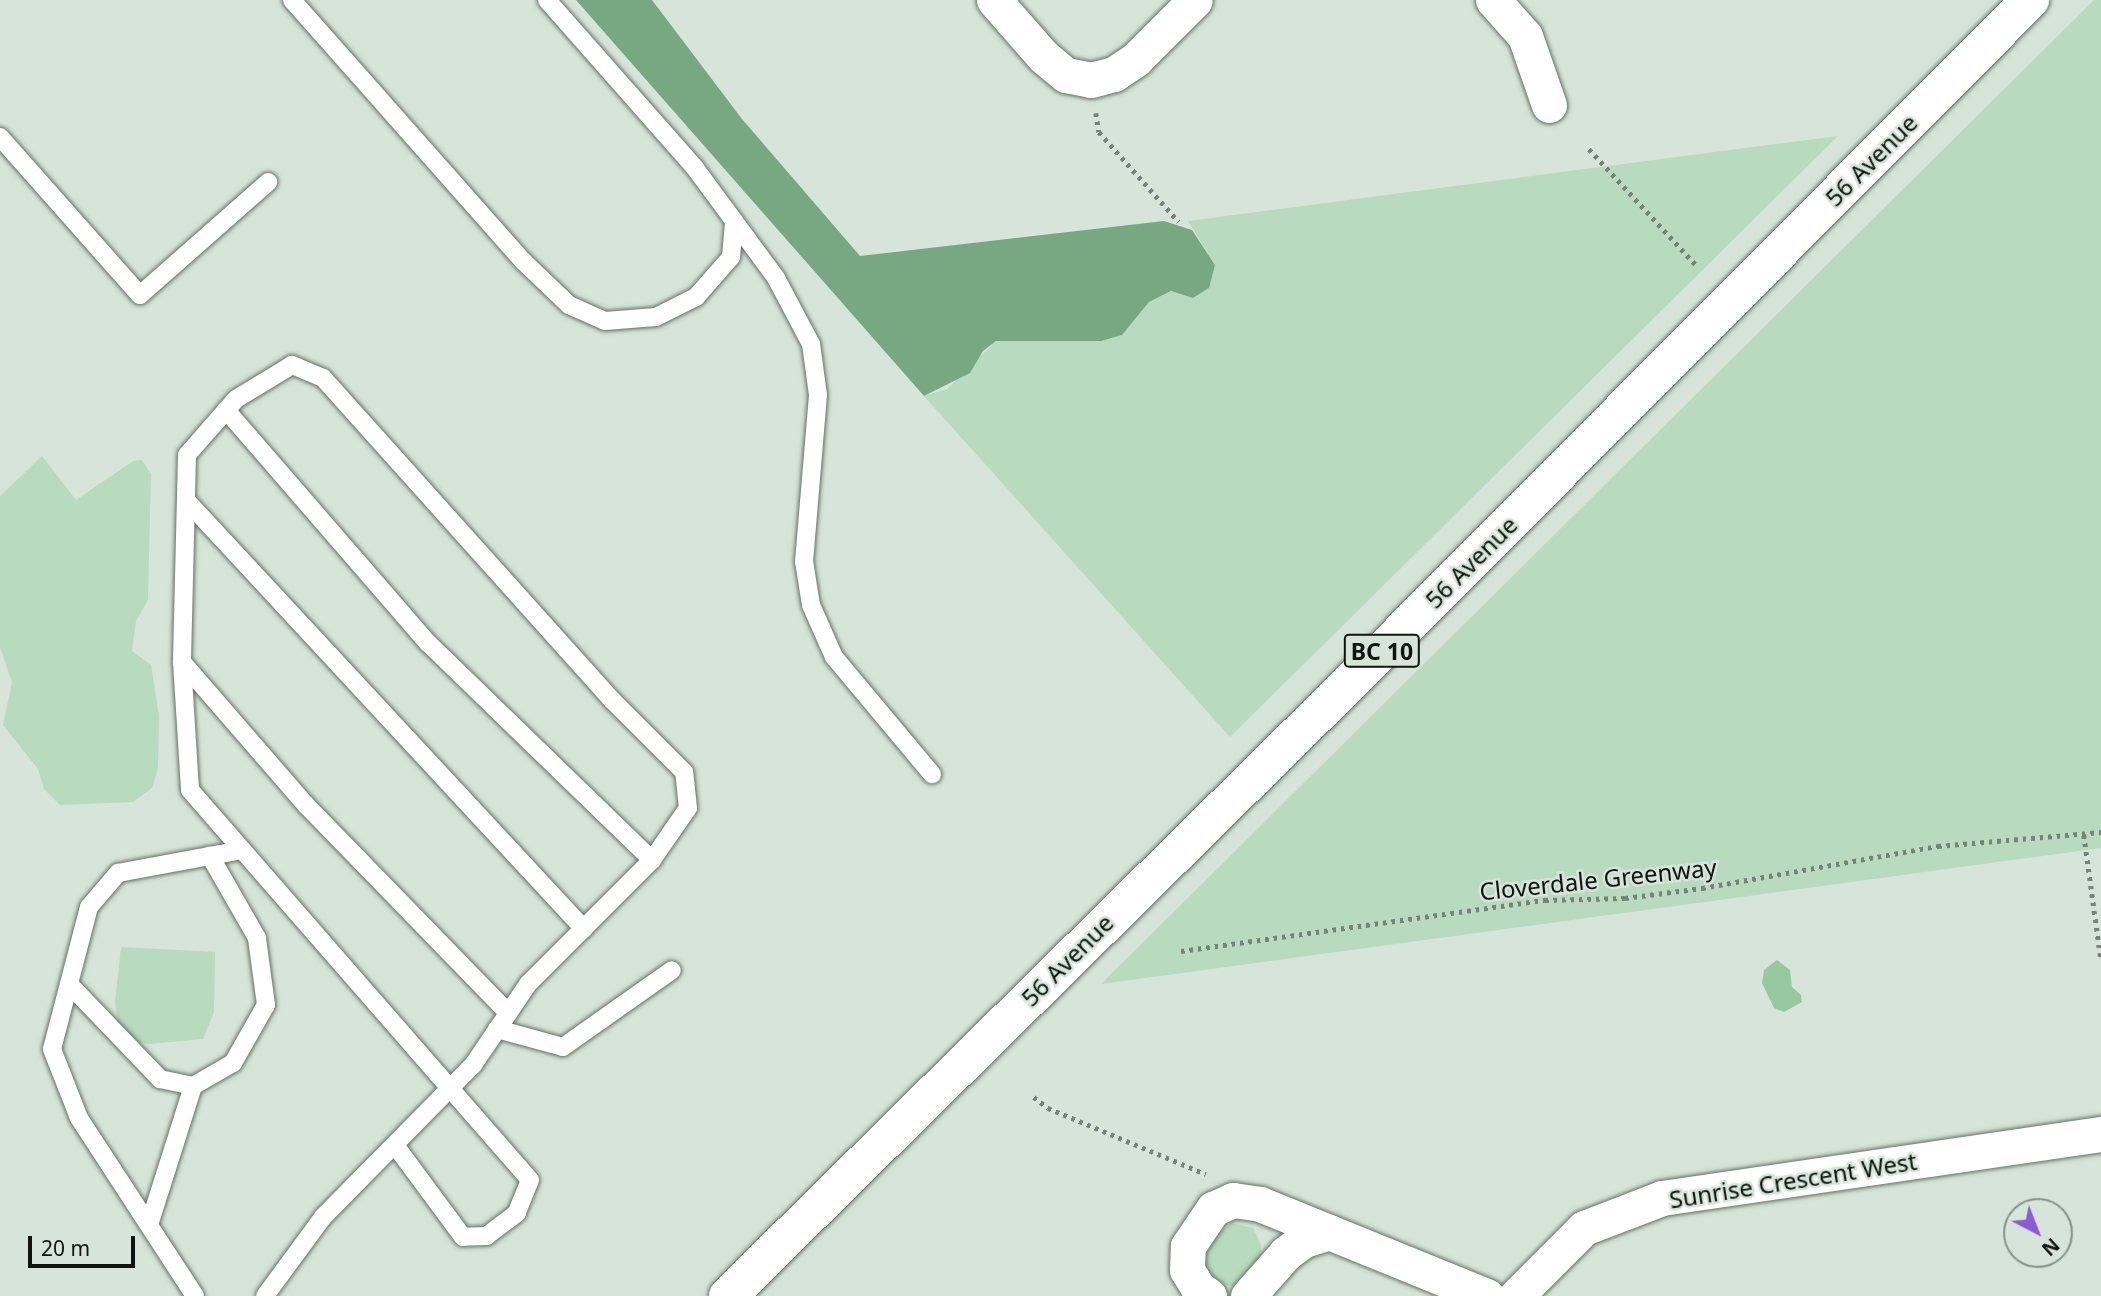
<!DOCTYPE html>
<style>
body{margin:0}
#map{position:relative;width:2101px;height:1296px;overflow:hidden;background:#d7e4d9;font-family:"Noto Sans",sans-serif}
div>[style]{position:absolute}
.green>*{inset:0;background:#b8dabe}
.forest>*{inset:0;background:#78a882}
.water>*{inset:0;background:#97c9a1}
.path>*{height:4.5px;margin-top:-2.25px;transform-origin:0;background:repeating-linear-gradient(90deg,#78817a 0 3.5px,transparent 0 8.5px)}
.roads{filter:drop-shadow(0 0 2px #657067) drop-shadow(0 0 2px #657067)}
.service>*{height:18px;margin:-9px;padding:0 9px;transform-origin:9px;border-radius:9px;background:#fff}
.minor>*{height:35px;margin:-17.5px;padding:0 17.5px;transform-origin:17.5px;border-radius:17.5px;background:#fff}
.trunk>*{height:38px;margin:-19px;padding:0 19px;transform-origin:19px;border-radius:19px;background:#fff}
span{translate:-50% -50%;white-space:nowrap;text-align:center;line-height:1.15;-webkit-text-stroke:5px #d7e4d9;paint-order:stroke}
.shield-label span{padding:2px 5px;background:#d7e4d9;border:2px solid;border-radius:5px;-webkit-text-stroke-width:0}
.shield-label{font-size:23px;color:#101410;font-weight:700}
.street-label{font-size:24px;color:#101410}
.north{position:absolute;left:2003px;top:1198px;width:70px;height:70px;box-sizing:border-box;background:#d7e4d9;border:2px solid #879189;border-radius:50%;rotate:138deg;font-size:19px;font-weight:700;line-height:28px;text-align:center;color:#101410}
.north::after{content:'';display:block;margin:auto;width:24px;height:32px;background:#8d5ad2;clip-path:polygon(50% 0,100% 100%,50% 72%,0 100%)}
.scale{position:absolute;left:28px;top:1236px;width:107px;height:32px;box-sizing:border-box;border:4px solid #101410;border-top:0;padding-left:9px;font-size:21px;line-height:24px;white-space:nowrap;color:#101410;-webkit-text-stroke:5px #d7e4d9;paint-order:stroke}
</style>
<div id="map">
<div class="green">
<div style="clip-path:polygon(2094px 0,2101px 0,2101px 848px,1101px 984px)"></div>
<div style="clip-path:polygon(1838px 136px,1230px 737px,924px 396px,947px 389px,996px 341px,1101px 341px,1122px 335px,1149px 302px,1171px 291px,1193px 298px,1208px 289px,1215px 265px,1188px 221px)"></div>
<div style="clip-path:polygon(42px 456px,76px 500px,133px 461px,142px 460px,151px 474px,148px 600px,136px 621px,132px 651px,151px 665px,159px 716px,158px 768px,152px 788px,133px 802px,60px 805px,44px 789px,38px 769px,3px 725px,12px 682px,0 647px,0 496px)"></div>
<div style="clip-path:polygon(121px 947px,215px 952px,214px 1012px,203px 1039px,149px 1044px,120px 1039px,115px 1002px)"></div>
<div style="clip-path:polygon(1231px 1223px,1253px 1228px,1261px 1245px,1261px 1256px,1238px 1285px,1229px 1286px,1210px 1277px,1204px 1259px,1213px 1237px)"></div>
</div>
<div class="forest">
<div style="clip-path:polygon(576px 0,652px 0,742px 119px,860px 256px,1164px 221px,1192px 230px,1215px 265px,1209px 288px,1193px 298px,1171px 291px,1149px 302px,1122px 335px,1101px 341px,996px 341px,983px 351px,970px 373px,924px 396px)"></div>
</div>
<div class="water">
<div style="clip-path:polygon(1777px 960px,1790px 970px,1792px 987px,1801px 995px,1802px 1002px,1784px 1012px,1774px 1008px,1762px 983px,1764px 970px)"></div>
</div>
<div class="path">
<div style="left:1096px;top:113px;width:19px;rotate:81deg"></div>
<div style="left:1099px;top:132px;width:120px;rotate:48.4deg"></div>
<div style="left:1589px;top:149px;width:161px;rotate:47.3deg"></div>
<div style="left:2084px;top:835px;width:125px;rotate:82.2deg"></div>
<div style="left:1181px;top:951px;width:368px;rotate:-8deg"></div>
<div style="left:1545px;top:900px;width:80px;rotate:-1.4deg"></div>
<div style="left:1625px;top:898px;width:78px;rotate:-7.4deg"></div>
<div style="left:1702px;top:888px;width:240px;rotate:-10.1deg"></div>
<div style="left:1938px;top:846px;width:164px;rotate:-4.9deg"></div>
<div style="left:1034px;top:1097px;width:18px;rotate:38deg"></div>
<div style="left:1048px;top:1108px;width:171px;rotate:22.7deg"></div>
</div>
<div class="roads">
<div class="service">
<div style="left:292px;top:0;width:349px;rotate:48.5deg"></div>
<div style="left:523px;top:261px;width:64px;rotate:43.7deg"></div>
<div style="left:569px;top:305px;width:39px;rotate:24deg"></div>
<div style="left:605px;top:321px;width:51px;rotate:-4.5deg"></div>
<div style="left:656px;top:317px;width:45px;rotate:-26.6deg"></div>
<div style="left:696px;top:297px;width:53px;rotate:-48.8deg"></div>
<div style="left:731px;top:257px;width:36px;rotate:-85deg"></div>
<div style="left:547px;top:0;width:224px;rotate:48.6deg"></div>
<div style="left:695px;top:168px;width:137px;rotate:53.6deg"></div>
<div style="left:776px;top:278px;width:75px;rotate:62.1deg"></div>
<div style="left:811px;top:344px;width:51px;rotate:82.2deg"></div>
<div style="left:818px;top:395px;width:167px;rotate:94.8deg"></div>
<div style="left:804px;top:561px;width:45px;rotate:81deg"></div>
<div style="left:811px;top:605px;width:57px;rotate:66.1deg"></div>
<div style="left:834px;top:657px;width:153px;rotate:50.1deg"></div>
<div style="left:0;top:137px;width:211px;rotate:48.5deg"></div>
<div style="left:140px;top:295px;width:171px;rotate:-41.4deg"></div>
<div style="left:226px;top:410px;width:308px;rotate:49.1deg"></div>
<div style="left:428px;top:643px;width:312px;rotate:44.1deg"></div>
<div style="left:186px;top:500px;width:585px;rotate:47.15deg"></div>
<div style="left:182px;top:662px;width:128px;rotate:86.4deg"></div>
<div style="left:190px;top:790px;width:517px;rotate:48.92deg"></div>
<div style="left:530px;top:1180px;width:35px;rotate:112deg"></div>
<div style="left:517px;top:1213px;width:38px;rotate:143deg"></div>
<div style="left:487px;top:1236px;width:24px;rotate:178deg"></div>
<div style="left:463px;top:1237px;width:114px;rotate:-126.5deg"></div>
<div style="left:69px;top:984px;width:132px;rotate:46.2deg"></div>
<div style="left:160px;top:1079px;width:34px;rotate:12deg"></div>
<div style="left:193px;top:1086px;width:46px;rotate:-29.9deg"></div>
<div style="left:233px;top:1063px;width:67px;rotate:-60.4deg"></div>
<div style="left:266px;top:1005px;width:68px;rotate:-97.7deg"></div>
<div style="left:257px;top:938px;width:95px;rotate:-119.8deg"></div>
<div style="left:497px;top:1029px;width:68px;rotate:15.3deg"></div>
<div style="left:563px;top:1047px;width:133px;rotate:-35.2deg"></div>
<div style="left:149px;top:1225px;width:146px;rotate:-72.4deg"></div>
<div style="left:195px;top:1296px;width:212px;rotate:-123.1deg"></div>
<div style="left:79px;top:1118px;width:74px;rotate:-111.4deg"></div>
<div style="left:52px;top:1049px;width:147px;rotate:-75.4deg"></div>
<div style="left:89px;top:907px;width:45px;rotate:-49.5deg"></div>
<div style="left:118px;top:873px;width:126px;rotate:-10.5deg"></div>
<div style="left:265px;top:1296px;width:98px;rotate:-53.7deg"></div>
<div style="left:323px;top:1217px;width:214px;rotate:-45.4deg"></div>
<div style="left:473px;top:1065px;width:98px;rotate:-55.8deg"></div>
<div style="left:528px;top:984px;width:175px;rotate:-45deg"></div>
<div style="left:652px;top:860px;width:63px;rotate:-55.3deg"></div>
<div style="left:688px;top:808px;width:36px;rotate:-96deg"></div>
<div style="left:684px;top:772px;width:102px;rotate:-135deg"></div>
<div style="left:612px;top:700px;width:433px;rotate:-131.9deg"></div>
<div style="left:323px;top:378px;width:34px;rotate:-157deg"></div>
<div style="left:292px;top:365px;width:66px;rotate:148.7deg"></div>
<div style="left:236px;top:399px;width:74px;rotate:131.2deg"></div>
<div style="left:187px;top:455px;width:207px;rotate:91.4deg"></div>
<div style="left:182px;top:662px;width:189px;rotate:49.1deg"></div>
<div style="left:306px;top:805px;width:290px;rotate:45.8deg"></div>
</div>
<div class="minor">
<div style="left:994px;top:0;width:74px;rotate:48.8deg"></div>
<div style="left:1043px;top:56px;width:30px;rotate:40deg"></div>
<div style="left:1066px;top:75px;width:25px;rotate:11deg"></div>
<div style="left:1091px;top:80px;width:24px;rotate:-15deg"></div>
<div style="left:1114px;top:74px;width:27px;rotate:-34deg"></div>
<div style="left:1136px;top:59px;width:83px;rotate:-45deg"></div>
<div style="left:1493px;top:0;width:48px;rotate:48.4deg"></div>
<div style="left:1525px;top:36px;width:73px;rotate:70.8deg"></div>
<div style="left:1209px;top:1296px;width:14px;rotate:-144deg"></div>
<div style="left:1198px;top:1288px;width:21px;rotate:-121deg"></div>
<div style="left:1187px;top:1270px;width:24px;rotate:-88deg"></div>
<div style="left:1188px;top:1246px;width:45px;rotate:-56deg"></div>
<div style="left:1213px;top:1209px;width:22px;rotate:-24deg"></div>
<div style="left:1233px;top:1200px;width:27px;rotate:8deg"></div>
<div style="left:1260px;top:1204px;width:245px;rotate:22.1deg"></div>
<div style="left:1248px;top:1296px;width:57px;rotate:-48.5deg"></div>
<div style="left:1286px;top:1253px;width:22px;rotate:-36deg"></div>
<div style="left:1304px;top:1240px;width:27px;rotate:-17deg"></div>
<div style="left:1516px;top:1296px;width:96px;rotate:-45deg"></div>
<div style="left:1584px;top:1228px;width:84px;rotate:-21deg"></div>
<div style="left:1662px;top:1198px;width:444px;rotate:-8.3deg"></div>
</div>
<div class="trunk">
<div style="left:728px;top:1296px;width:907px;rotate:-44.6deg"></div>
<div style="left:1374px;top:659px;width:930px;rotate:-45.13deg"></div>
</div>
</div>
<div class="shield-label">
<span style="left:1382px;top:651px">BC 10</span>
</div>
<div class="street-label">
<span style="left:1871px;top:160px;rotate:-45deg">56 Avenue</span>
<span style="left:1471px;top:562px;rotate:-45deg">56 Avenue</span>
<span style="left:1598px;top:879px;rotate:-6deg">Cloverdale Greenway</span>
<span style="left:1067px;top:960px;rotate:-45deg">56 Avenue</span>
<span style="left:1793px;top:1180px;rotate:-9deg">Sunrise Crescent West</span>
</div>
<div class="north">N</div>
<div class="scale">20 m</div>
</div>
